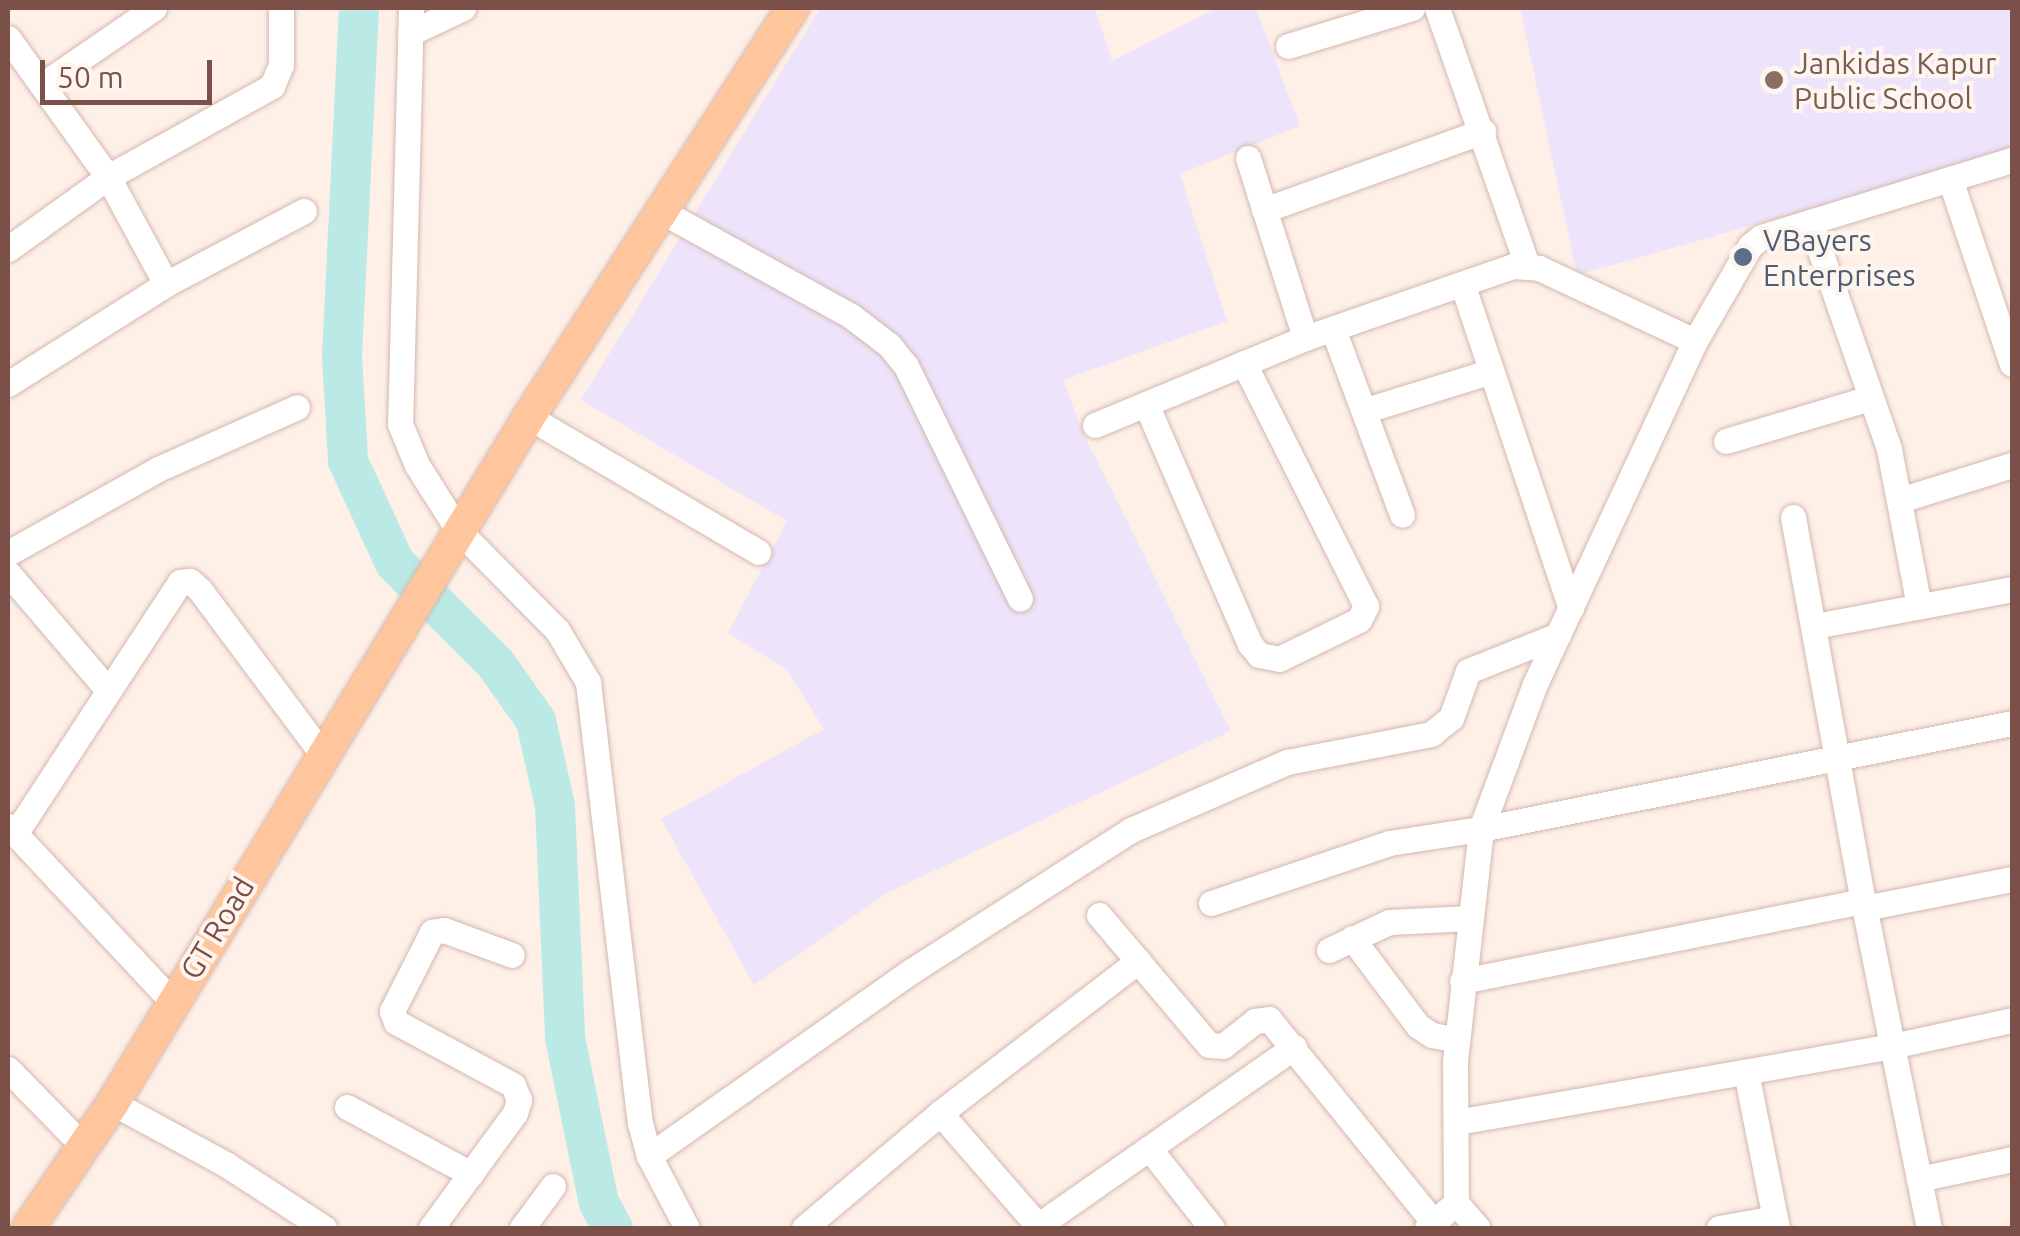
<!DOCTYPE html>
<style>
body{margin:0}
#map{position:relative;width:2020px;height:1236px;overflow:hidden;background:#fef0e7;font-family:Ubuntu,sans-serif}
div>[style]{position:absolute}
.education>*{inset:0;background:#ede3fa}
.river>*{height:40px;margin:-20px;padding:0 20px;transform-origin:20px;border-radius:20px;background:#bae9e6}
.roads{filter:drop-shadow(0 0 2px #d4b7ae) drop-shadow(0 0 2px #d4b7ae)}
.minor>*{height:25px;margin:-12.5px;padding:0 12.5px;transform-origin:12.5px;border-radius:12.5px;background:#fff}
.major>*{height:32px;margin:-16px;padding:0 16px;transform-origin:16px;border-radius:16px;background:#ffc59d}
.dots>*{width:28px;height:28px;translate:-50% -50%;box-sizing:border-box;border:5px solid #fff5ef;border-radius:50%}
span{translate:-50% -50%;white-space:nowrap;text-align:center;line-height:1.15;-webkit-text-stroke:8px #fff5ef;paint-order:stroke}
.education-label{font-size:30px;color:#785e54}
.left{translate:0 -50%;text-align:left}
.service-label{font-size:30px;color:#4e5e75}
.street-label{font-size:30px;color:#7a5049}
.frame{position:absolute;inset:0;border:10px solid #7a5049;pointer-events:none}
.scale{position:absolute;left:40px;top:60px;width:172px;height:45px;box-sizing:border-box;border:5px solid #7a5049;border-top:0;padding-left:12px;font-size:30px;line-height:35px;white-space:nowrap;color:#7a5049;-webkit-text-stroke:8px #fff5ef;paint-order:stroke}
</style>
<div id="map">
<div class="education">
<div style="clip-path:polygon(820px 8px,1095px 8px,1112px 61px,1217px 8px,1256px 8px,1300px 126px,1180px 174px,1227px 321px,1063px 380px,1084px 435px,1231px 731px,887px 893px,754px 985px,661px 819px,824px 729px,787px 670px,728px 633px,787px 521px,581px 400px)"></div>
<div style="clip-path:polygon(1520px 8px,2012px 8px,2012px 152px,1577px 275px)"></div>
</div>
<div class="river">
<div style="left:359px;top:8px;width:348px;rotate:92.8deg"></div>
<div style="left:342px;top:356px;width:105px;rotate:86.7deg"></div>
<div style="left:348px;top:461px;width:112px;rotate:65.3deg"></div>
<div style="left:395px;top:563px;width:143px;rotate:45deg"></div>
<div style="left:496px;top:664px;width:70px;rotate:54.9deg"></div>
<div style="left:536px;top:721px;width:87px;rotate:77.4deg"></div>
<div style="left:555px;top:806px;width:232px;rotate:87.5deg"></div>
<div style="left:565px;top:1038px;width:168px;rotate:78.4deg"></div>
<div style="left:599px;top:1203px;width:29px;rotate:61deg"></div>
</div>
<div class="roads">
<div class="minor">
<div style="left:411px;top:8px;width:416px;rotate:91.5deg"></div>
<div style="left:400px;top:424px;width:44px;rotate:67.5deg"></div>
<div style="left:417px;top:465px;width:77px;rotate:57.8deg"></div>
<div style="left:458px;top:530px;width:141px;rotate:45.3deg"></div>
<div style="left:557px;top:630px;width:61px;rotate:59.2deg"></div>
<div style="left:588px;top:682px;width:444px;rotate:83.3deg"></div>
<div style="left:640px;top:1123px;width:34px;rotate:75deg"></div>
<div style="left:649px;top:1156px;width:81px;rotate:62.2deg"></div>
<div style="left:1437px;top:8px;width:272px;rotate:70.7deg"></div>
<div style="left:410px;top:33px;width:59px;rotate:-25.3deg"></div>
<div style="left:8px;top:38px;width:171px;rotate:54.3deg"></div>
<div style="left:108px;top:177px;width:122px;rotate:61.5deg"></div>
<div style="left:1288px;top:46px;width:130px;rotate:-17deg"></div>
<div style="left:42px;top:85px;width:136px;rotate:-34.5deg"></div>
<div style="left:1248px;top:158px;width:189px;rotate:72.4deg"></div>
<div style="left:1950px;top:179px;width:195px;rotate:71.5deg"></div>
<div style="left:1264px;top:210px;width:233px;rotate:-19.8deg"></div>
<div style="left:661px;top:211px;width:217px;rotate:28.9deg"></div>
<div style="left:851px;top:316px;width:48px;rotate:37.3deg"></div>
<div style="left:889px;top:345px;width:27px;rotate:51deg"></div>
<div style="left:906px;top:366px;width:259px;rotate:63.9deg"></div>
<div style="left:1810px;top:222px;width:240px;rotate:70.8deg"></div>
<div style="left:1889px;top:449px;width:160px;rotate:79.2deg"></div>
<div style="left:8px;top:249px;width:123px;rotate:-35.8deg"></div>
<div style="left:108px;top:177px;width:188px;rotate:-29deg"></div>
<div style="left:272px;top:86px;width:23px;rotate:-67deg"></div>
<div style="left:281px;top:65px;width:57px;rotate:-90deg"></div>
<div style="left:1463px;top:286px;width:340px;rotate:71.5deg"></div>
<div style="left:1333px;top:329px;width:198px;rotate:69.6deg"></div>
<div style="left:8px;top:384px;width:187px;rotate:-32.3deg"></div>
<div style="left:166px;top:284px;width:156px;rotate:-27.9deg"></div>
<div style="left:1146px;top:404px;width:262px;rotate:66.6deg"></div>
<div style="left:1250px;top:644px;width:14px;rotate:51deg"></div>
<div style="left:1259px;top:655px;width:20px;rotate:11deg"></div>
<div style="left:1279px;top:659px;width:89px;rotate:-26deg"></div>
<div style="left:1359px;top:620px;width:16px;rotate:-63deg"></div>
<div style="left:1366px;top:606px;width:272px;rotate:-116.7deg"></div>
<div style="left:1366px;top:410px;width:129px;rotate:-17.2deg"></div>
<div style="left:529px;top:417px;width:266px;rotate:30.5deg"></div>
<div style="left:1095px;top:425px;width:227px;rotate:-22.5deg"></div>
<div style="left:1305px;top:338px;width:220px;rotate:-19.1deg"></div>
<div style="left:1513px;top:266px;width:26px;rotate:4deg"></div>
<div style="left:1539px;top:268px;width:172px;rotate:25.1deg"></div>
<div style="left:1726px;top:441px;width:150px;rotate:-16.6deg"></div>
<div style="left:1900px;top:500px;width:117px;rotate:-17.4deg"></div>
<div style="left:1793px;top:517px;width:390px;rotate:79.7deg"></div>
<div style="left:1863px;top:901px;width:334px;rotate:78.6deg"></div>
<div style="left:8px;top:553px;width:172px;rotate:-29.2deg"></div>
<div style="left:158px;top:469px;width:152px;rotate:-24deg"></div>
<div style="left:8px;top:573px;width:153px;rotate:49.5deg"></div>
<div style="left:1815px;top:626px;width:200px;rotate:-10.6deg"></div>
<div style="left:8px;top:826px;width:240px;rotate:46.9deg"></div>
<div style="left:15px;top:834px;width:301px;rotate:-56.8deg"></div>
<div style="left:180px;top:582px;width:10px;rotate:-6deg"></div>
<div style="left:190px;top:581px;width:13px;rotate:42deg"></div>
<div style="left:200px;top:590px;width:206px;rotate:53.3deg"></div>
<div style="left:1211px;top:903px;width:188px;rotate:-18.6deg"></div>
<div style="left:1389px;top:843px;width:93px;rotate:-8.7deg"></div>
<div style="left:1481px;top:829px;width:541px;rotate:-11.29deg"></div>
<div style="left:1864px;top:908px;width:151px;rotate:-11.1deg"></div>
<div style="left:1099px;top:915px;width:170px;rotate:49.8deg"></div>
<div style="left:1209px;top:1045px;width:14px;rotate:4deg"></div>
<div style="left:1223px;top:1046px;width:41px;rotate:-38deg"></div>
<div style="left:1255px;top:1021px;width:14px;rotate:-8deg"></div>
<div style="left:1269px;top:1019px;width:262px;rotate:51deg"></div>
<div style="left:1352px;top:938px;width:110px;rotate:53.1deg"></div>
<div style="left:1418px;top:1026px;width:17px;rotate:33deg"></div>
<div style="left:1432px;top:1035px;width:25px;rotate:11deg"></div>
<div style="left:1329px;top:950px;width:66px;rotate:-25deg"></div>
<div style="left:1389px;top:922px;width:81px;rotate:-2.8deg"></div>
<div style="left:1462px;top:981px;width:409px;rotate:-11.3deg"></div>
<div style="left:8px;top:1069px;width:109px;rotate:45.7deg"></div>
<div style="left:1746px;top:1072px;width:159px;rotate:78.8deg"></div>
<div style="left:113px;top:1103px;width:130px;rotate:28.5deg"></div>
<div style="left:227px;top:1165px;width:116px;rotate:33deg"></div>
<div style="left:347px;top:1107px;width:141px;rotate:28.4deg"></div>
<div style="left:940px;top:1113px;width:152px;rotate:49deg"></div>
<div style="left:1457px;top:1122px;width:442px;rotate:-9.9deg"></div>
<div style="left:1892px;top:1046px;width:123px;rotate:-12.2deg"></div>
<div style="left:1149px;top:1148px;width:102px;rotate:51.8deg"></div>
<div style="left:649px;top:1156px;width:323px;rotate:-35.2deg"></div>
<div style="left:913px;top:970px;width:259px;rotate:-32.7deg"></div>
<div style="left:1131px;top:830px;width:170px;rotate:-23.6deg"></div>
<div style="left:1287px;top:762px;width:147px;rotate:-11deg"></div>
<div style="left:1431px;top:734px;width:26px;rotate:-39deg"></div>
<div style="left:1451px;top:718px;width:50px;rotate:-70.1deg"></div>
<div style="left:1468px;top:671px;width:97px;rotate:-21.8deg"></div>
<div style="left:1919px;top:1179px;width:95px;rotate:-12.1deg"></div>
<div style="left:1456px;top:1203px;width:33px;rotate:49deg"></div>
<div style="left:1039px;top:1225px;width:311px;rotate:-34.9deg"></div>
<div style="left:431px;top:1228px;width:142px;rotate:-53.9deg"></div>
<div style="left:515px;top:1113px;width:14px;rotate:-73deg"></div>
<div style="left:519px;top:1100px;width:16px;rotate:-112deg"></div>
<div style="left:513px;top:1085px;width:133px;rotate:-151.7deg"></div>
<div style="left:396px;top:1022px;width:12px;rotate:-110deg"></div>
<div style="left:392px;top:1011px;width:89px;rotate:-63.1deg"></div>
<div style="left:432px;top:932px;width:12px;rotate:-9deg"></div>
<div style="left:444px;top:930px;width:72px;rotate:20.2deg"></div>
<div style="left:522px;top:1228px;width:52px;rotate:-53.6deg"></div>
<div style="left:804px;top:1228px;width:178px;rotate:-40.2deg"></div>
<div style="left:940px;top:1113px;width:250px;rotate:-37.5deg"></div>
<div style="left:1427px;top:1228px;width:38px;rotate:-41deg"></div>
<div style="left:1456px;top:1203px;width:142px;rotate:-90.4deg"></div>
<div style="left:1455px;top:1061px;width:233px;rotate:-83.6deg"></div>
<div style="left:1481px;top:829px;width:155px;rotate:-69.6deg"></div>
<div style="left:1535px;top:684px;width:378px;rotate:-65deg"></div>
<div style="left:1695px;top:341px;width:110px;rotate:-59.9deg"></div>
<div style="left:1750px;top:246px;width:14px;rotate:-39deg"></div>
<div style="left:1761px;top:237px;width:263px;rotate:-17.1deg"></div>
<div style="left:1719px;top:1228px;width:57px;rotate:-10.1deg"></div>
</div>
<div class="major">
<div style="left:28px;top:1228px;width:151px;rotate:-55.8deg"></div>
<div style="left:113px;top:1103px;width:802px;rotate:-58.77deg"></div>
<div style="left:529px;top:417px;width:487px;rotate:-57.2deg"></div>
</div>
</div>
<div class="dots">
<div style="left:1774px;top:80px;background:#8d6e63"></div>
<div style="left:1743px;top:257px;background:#5c6f8a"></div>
</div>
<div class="education-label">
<span class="left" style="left:1794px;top:80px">Jankidas Kapur<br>Public School</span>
</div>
<div class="service-label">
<span class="left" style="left:1763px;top:257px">VBayers<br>Enterprises</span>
</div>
<div class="street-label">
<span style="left:217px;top:928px;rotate:-59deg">GT Road</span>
</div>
<div class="frame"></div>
<div class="scale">50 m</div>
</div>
